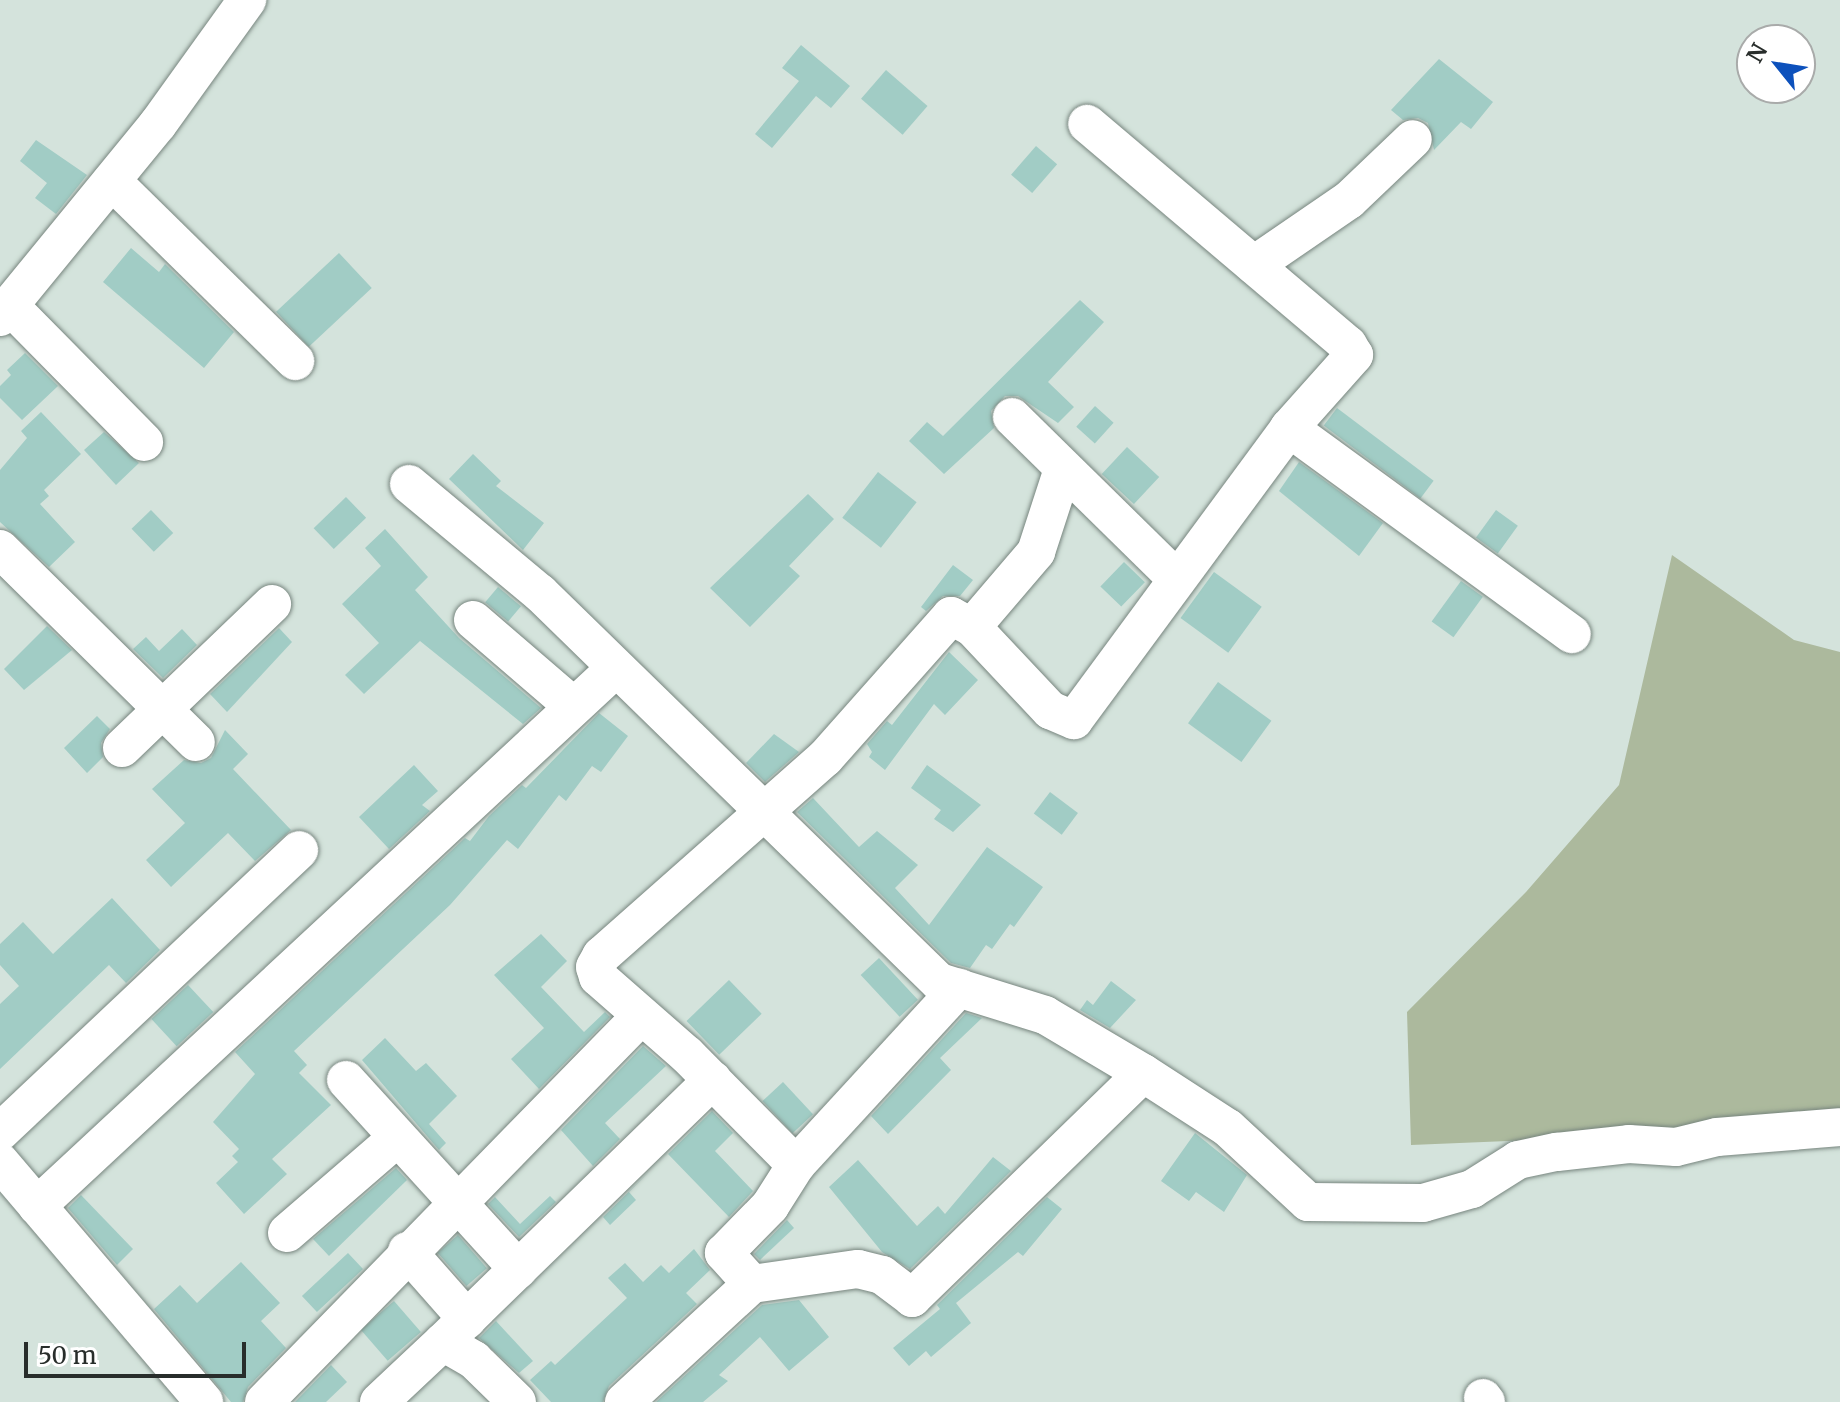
<!DOCTYPE html>
<style>
body{margin:0}
#map{position:relative;width:1840px;height:1402px;overflow:hidden;background:#d4e3dc;font-family:Merriweather,serif}
div>[style]{position:absolute}
.green>*{inset:0;background:#acb99d}
.building>*{inset:0;background:#a1ccc5;transform-origin:0 0}
.roads{filter:drop-shadow(0 0 2px #77857e) drop-shadow(0 0 2px #77857e)}
.minor>*{height:38px;margin:-19px;padding:0 19px;transform-origin:19px;border-radius:19px;background:#fff}
span{translate:-50% -50%;white-space:nowrap;text-align:center;line-height:1.15;-webkit-text-stroke:7px #fff;paint-order:stroke}
.north{position:absolute;left:1736px;top:24px;width:80px;height:80px;box-sizing:border-box;background:#fff;border:2px solid #a9abaa;border-radius:50%;rotate:300deg;font-size:22px;font-weight:700;line-height:32px;text-align:center;color:#282d2b}
.north::after{content:'';display:block;margin:auto;width:28px;height:36px;background:#0d51bc;clip-path:polygon(50% 0,100% 100%,50% 72%,0 100%)}
.scale{position:absolute;left:24px;top:1342px;width:222px;height:36px;box-sizing:border-box;border:4px solid #282d2b;border-top:0;padding-left:10px;font-size:24px;line-height:28px;white-space:nowrap;color:#282d2b;-webkit-text-stroke:6px #fff;paint-order:stroke}
</style>
<div id="map">
<div class="green">
<div style="clip-path:polygon(1672px 555px,1794px 640px,1840px 652px,1840px 1127px,1411px 1145px,1407px 1012px,1526px 892px,1619px 785px)"></div>
</div>
<div class="building">
<div style="clip-path:polygon(801px 45px,850px 86px,831px 108px,816px 96px,772px 148px,755px 134px,799px 81px,782px 68px)"></div>
<div style="clip-path:polygon(1439px 59px,1493px 102px,1471px 129px,1461px 122px,1434px 150px,1428px 123px,1418px 118px,1403px 120px,1391px 110px)"></div>
<div style="left:886px;top:70px;width:55px;height:38px;rotate:41deg"></div>
<div style="clip-path:polygon(36px 140px,87px 175px,56px 214px,35px 198px,47px 183px,20px 161px)"></div>
<div style="left:1036px;top:146px;width:28px;height:38px;rotate:41deg"></div>
<div style="clip-path:polygon(131px 248px,159px 272px,165px 264px,234px 332px,204px 368px,103px 282px)"></div>
<div style="left:339px;top:253px;width:48px;height:86px;rotate:47deg"></div>
<div style="clip-path:polygon(1080px 300px,1104px 322px,1048px 382px,1074px 407px,1058px 423px,1018px 396px,1005px 396px,991px 411px,994px 428px,944px 474px,909px 441px,927px 422px,943px 436px)"></div>
<div style="clip-path:polygon(25px 353px,58px 386px,22px 420px,0 398px,0 386px,11px 375px,7px 370px)"></div>
<div style="left:1095px;top:406px;width:25px;height:28px;rotate:42deg"></div>
<div style="left:1337px;top:408px;width:121px;height:22px;rotate:37deg"></div>
<div style="clip-path:polygon(41px 412px,81px 454px,44px 490px,49px 496px,40px 504px,75px 542px,49px 567px,0 522px,0 470px,27px 438px,21px 431px)"></div>
<div style="clip-path:polygon(104px 432px,139px 463px,116px 485px,84px 450px)"></div>
<div style="left:1127px;top:447px;width:44px;height:37px;rotate:43deg"></div>
<div style="clip-path:polygon(473px 454px,501px 481px,496px 486px,544px 523px,523px 550px,449px 479px)"></div>
<div style="clip-path:polygon(1299px 462px,1383px 523px,1359px 556px,1279px 491px)"></div>
<div style="left:878px;top:472px;width:49px;height:58px;rotate:38deg"></div>
<div style="clip-path:polygon(808px 494px,834px 519px,789px 566px,800px 576px,750px 627px,710px 588px)"></div>
<div style="left:346px;top:497px;width:29px;height:45px;rotate:46deg"></div>
<div style="left:151px;top:510px;width:32px;height:27px;rotate:46deg"></div>
<div style="left:1496px;top:510px;width:27px;height:34px;rotate:36deg"></div>
<div style="clip-path:polygon(385px 529px,428px 577px,415px 590px,459px 638px,541px 708px,523px 724px,420px 641px,364px 694px,345px 675px,379px 643px,342px 604px,381px 566px,365px 548px)"></div>
<div style="left:1124px;top:562px;width:29px;height:34px;rotate:44deg"></div>
<div style="clip-path:polygon(953px 565px,973px 580px,960px 596px,943px 596px,926px 611px,921px 607px)"></div>
<div style="left:1214px;top:572px;width:59px;height:57px;rotate:36deg"></div>
<div style="left:1461px;top:581px;width:27px;height:50px;rotate:36deg"></div>
<div style="left:498px;top:587px;width:30px;height:20px;rotate:40deg"></div>
<div style="clip-path:polygon(47px 626px,72px 650px,24px 690px,4px 669px)"></div>
<div style="clip-path:polygon(279px 628px,292px 642px,227px 712px,210px 694px)"></div>
<div style="clip-path:polygon(182px 629px,197px 645px,163px 678px,133px 649px,146px 637px,159px 651px)"></div>
<div style="clip-path:polygon(949px 652px,978px 680px,945px 715px,934px 704px,885px 770px,869px 757px,872px 752px,867px 744px,887px 721px,892px 725px)"></div>
<div style="left:1218px;top:682px;width:66px;height:51px;rotate:36deg"></div>
<div style="clip-path:polygon(599px 713px,628px 736px,601px 772px,592px 766px,566px 801px,559px 795px,518px 849px,507px 840px,450px 905px,294px 1051px,307px 1065px,299px 1073px,331px 1105px,272px 1159px,287px 1174px,244px 1214px,216px 1183px,238px 1162px,232px 1156px,239px 1149px,213px 1122px,255px 1074px,235px 1052px,465px 838px,470px 841px,489px 816px,522px 785px,526px 788px)"></div>
<div style="clip-path:polygon(97px 716px,110px 729px,101px 743px,103px 757px,87px 773px,64px 748px)"></div>
<div style="clip-path:polygon(225px 730px,248px 754px,233px 769px,291px 830px,255px 861px,228px 833px,171px 887px,146px 860px,185px 823px,152px 789px,184px 760px,201px 763px,211px 758px)"></div>
<div style="clip-path:polygon(774px 734px,799px 752px,765px 782px,746px 763px)"></div>
<div style="clip-path:polygon(414px 765px,438px 791px,422px 805px,430px 811px,389px 849px,359px 817px)"></div>
<div style="clip-path:polygon(927px 765px,981px 805px,953px 832px,934px 819px,941px 810px,911px 788px)"></div>
<div style="left:1050px;top:792px;width:35px;height:27px;rotate:37deg"></div>
<div style="clip-path:polygon(813px 798px,859px 847px,877px 831px,918px 865px,895px 888px,929px 925px,987px 847px,1043px 887px,1014px 927px,1010px 924px,992px 949px,986px 945px,970px 968px,951px 963px,797px 812px)"></div>
<div style="clip-path:polygon(112px 898px,160px 950px,126px 983px,109px 965px,0 1069px,0 1004px,19px 986px,0 965px,0 944px,23px 922px,53px 954px)"></div>
<div style="clip-path:polygon(541px 934px,567px 961px,541px 987px,584px 1032px,605px 1012px,610px 1017px,539px 1089px,511px 1059px,544px 1028px,494px 975px)"></div>
<div style="left:879px;top:958px;width:57px;height:25px;rotate:47deg"></div>
<div style="left:729px;top:980px;width:47px;height:59px;rotate:46deg"></div>
<div style="clip-path:polygon(1111px 981px,1136px 1000px,1110px 1028px,1080px 1010px,1087px 1000px,1093px 1005px)"></div>
<div style="left:188px;top:985px;width:37px;height:50px;rotate:47deg"></div>
<div style="clip-path:polygon(966px 1013px,982px 1018px,940px 1058px,951px 1070px,888px 1134px,871px 1116px)"></div>
<div style="clip-path:polygon(385px 1038px,416px 1071px,426px 1063px,457px 1096px,429px 1124px,446px 1143px,439px 1150px,362px 1060px)"></div>
<div style="clip-path:polygon(643px 1046px,666px 1066px,605px 1123px,620px 1139px,593px 1166px,561px 1130px)"></div>
<div style="left:783px;top:1082px;width:44px;height:28px;rotate:47deg"></div>
<div style="clip-path:polygon(712px 1111px,733px 1133px,715px 1151px,753px 1191px,729px 1217px,668px 1154px)"></div>
<div style="clip-path:polygon(1195px 1133px,1247px 1175px,1224px 1212px,1196px 1192px,1189px 1201px,1161px 1181px)"></div>
<div style="clip-path:polygon(993px 1157px,1011px 1171px,910px 1269px,882px 1252px,829px 1187px,858px 1160px,917px 1226px,938px 1206px,945px 1214px)"></div>
<div style="clip-path:polygon(396px 1168px,407px 1180px,329px 1256px,313px 1239px)"></div>
<div style="clip-path:polygon(650px 1171px,629px 1192px,636px 1200px,610px 1225px,603px 1217px)"></div>
<div style="clip-path:polygon(81px 1195px,133px 1249px,117px 1265px,68px 1208px)"></div>
<div style="clip-path:polygon(550px 1196px,556px 1202px,519px 1237px,488px 1204px,495px 1197px,520px 1224px)"></div>
<div style="clip-path:polygon(1047px 1197px,1062px 1209px,1023px 1256px,1018px 1252px,956px 1303px,971px 1323px,931px 1357px,926px 1351px,909px 1366px,893px 1348px,940px 1309px,937px 1305px)"></div>
<div style="clip-path:polygon(787px 1220px,794px 1228px,760px 1260px,754px 1254px)"></div>
<div style="left:458px;top:1235px;width:44px;height:27px;rotate:49deg"></div>
<div style="clip-path:polygon(694px 1249px,710px 1270px,686px 1293px,697px 1304px,609px 1386px,603px 1402px,551px 1402px,530px 1380px,551px 1361px,555px 1365px,627px 1298px,608px 1278px,625px 1263px,643px 1282px,661px 1265px,669px 1273px)"></div>
<div style="left:348px;top:1253px;width:22px;height:63px;rotate:47deg"></div>
<div style="clip-path:polygon(241px 1262px,280px 1303px,261px 1321px,286px 1348px,248px 1387px,243px 1402px,231px 1402px,154px 1309px,180px 1285px,197px 1303px)"></div>
<div style="clip-path:polygon(799px 1300px,829px 1337px,789px 1371px,760px 1337px,719px 1375px,728px 1381px,703px 1402px,656px 1402px,762px 1305px)"></div>
<div style="left:394px;top:1301px;width:41px;height:44px;rotate:49deg"></div>
<div style="clip-path:polygon(496px 1321px,533px 1361px,519px 1373px,479px 1338px)"></div>
<div style="clip-path:polygon(331px 1365px,347px 1382px,326px 1402px,295px 1402px)"></div>
</div>
<div class="roads">
<div class="minor">
<div style="left:112px;top:181px;width:257px;rotate:44.5deg"></div>
<div style="left:1254px;top:265px;width:115px;rotate:-34.4deg"></div>
<div style="left:1349px;top:200px;width:88px;rotate:-43.6deg"></div>
<div style="left:10px;top:306px;width:191px;rotate:45.4deg"></div>
<div style="left:0;top:317px;width:249px;rotate:-50.7deg"></div>
<div style="left:158px;top:124px;width:153px;rotate:-54.3deg"></div>
<div style="left:1012px;top:417px;width:231px;rotate:44.5deg"></div>
<div style="left:1289px;top:428px;width:350px;rotate:36.1deg"></div>
<div style="left:409px;top:484px;width:170px;rotate:39.8deg"></div>
<div style="left:540px;top:593px;width:557px;rotate:44.27deg"></div>
<div style="left:939px;top:982px;width:111px;rotate:17.3deg"></div>
<div style="left:1045px;top:1015px;width:114px;rotate:30.6deg"></div>
<div style="left:0;top:549px;width:275px;rotate:44.6deg"></div>
<div style="left:473px;top:620px;width:133px;rotate:40.7deg"></div>
<div style="left:972px;top:627px;width:99px;rotate:-49.5deg"></div>
<div style="left:1036px;top:552px;width:87px;rotate:-72deg"></div>
<div style="left:122px;top:748px;width:208px;rotate:-43.8deg"></div>
<div style="left:346px;top:1080px;width:256px;rotate:47.7deg"></div>
<div style="left:0;top:1132px;width:411px;rotate:-43.3deg"></div>
<div style="left:0;top:1162px;width:315px;rotate:49.6deg"></div>
<div style="left:796px;top:1165px;width:155px;rotate:-134.7deg"></div>
<div style="left:687px;top:1055px;width:118px;rotate:-138.8deg"></div>
<div style="left:598px;top:977px;width:10px;rotate:-107deg"></div>
<div style="left:595px;top:967px;width:13px;rotate:-61deg"></div>
<div style="left:601px;top:956px;width:299px;rotate:-41.5deg"></div>
<div style="left:825px;top:758px;width:190px;rotate:-48.4deg"></div>
<div style="left:951px;top:616px;width:24px;rotate:28deg"></div>
<div style="left:972px;top:627px;width:114px;rotate:46.8deg"></div>
<div style="left:1050px;top:710px;width:26px;rotate:23deg"></div>
<div style="left:1074px;top:720px;width:363px;rotate:-53.6deg"></div>
<div style="left:1289px;top:428px;width:98px;rotate:-48.3deg"></div>
<div style="left:1354px;top:355px;width:12px;rotate:-121deg"></div>
<div style="left:1348px;top:345px;width:342px;rotate:-139.7deg"></div>
<div style="left:37px;top:1206px;width:790px;rotate:-42.9deg"></div>
<div style="left:287px;top:1233px;width:144px;rotate:-40.8deg"></div>
<div style="left:407px;top:1251px;width:91px;rotate:48.6deg"></div>
<div style="left:752px;top:1284px;width:42px;rotate:-132.1deg"></div>
<div style="left:724px;top:1253px;width:66px;rotate:-45.6deg"></div>
<div style="left:770px;top:1206px;width:49px;rotate:-57.6deg"></div>
<div style="left:796px;top:1165px;width:241px;rotate:-47.4deg"></div>
<div style="left:443px;top:1342px;width:376px;rotate:-44.2deg"></div>
<div style="left:1483px;top:1398px;width:5px;rotate:53deg"></div>
<div style="left:264px;top:1402px;width:540px;rotate:-45.68deg"></div>
<div style="left:379px;top:1402px;width:88px;rotate:-43.2deg"></div>
<div style="left:443px;top:1342px;width:36px;rotate:30deg"></div>
<div style="left:474px;top:1360px;width:60px;rotate:44.3deg"></div>
<div style="left:624px;top:1402px;width:174px;rotate:-42.7deg"></div>
<div style="left:752px;top:1284px;width:107px;rotate:-8.1deg"></div>
<div style="left:858px;top:1269px;width:25px;rotate:14deg"></div>
<div style="left:882px;top:1275px;width:38px;rotate:37deg"></div>
<div style="left:912px;top:1298px;width:322px;rotate:-44.2deg"></div>
<div style="left:1143px;top:1073px;width:101px;rotate:32.9deg"></div>
<div style="left:1228px;top:1128px;width:109px;rotate:42.8deg"></div>
<div style="left:1308px;top:1202px;width:115px;rotate:0.5deg"></div>
<div style="left:1423px;top:1203px;width:51px;rotate:-15.9deg"></div>
<div style="left:1472px;top:1189px;width:54px;rotate:-32.2deg"></div>
<div style="left:1518px;top:1160px;width:40px;rotate:-12deg"></div>
<div style="left:1557px;top:1152px;width:72px;rotate:-6.3deg"></div>
<div style="left:1629px;top:1144px;width:47px;rotate:3.7deg"></div>
<div style="left:1676px;top:1147px;width:42px;rotate:-13.7deg"></div>
<div style="left:1717px;top:1137px;width:123px;rotate:-4.6deg"></div>
</div>
</div>
<div class="north">N</div>
<div class="scale">50 m</div>
</div>
